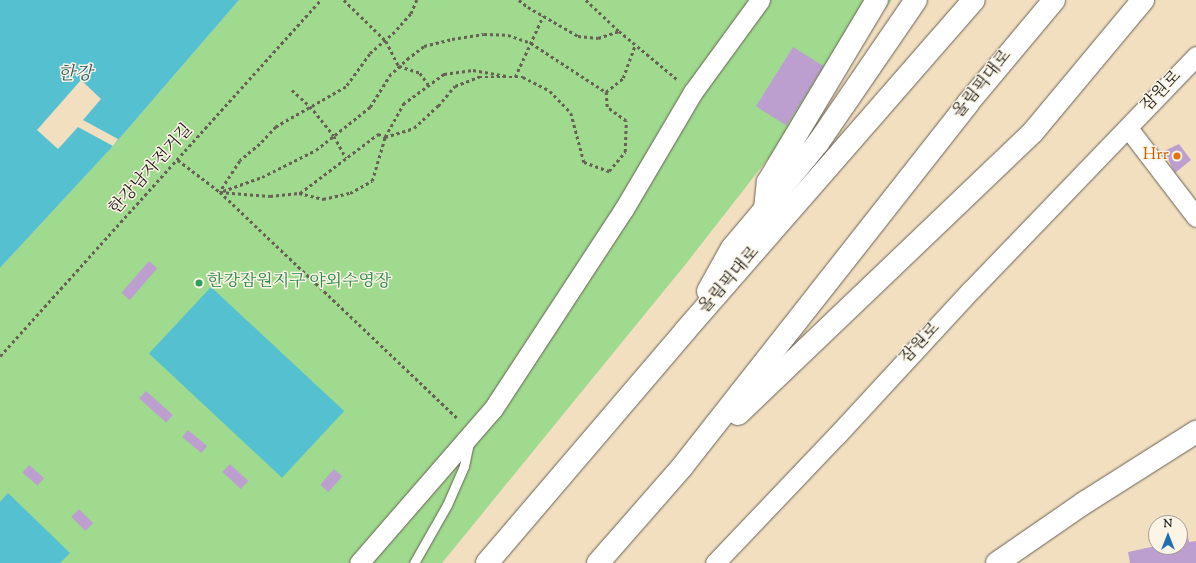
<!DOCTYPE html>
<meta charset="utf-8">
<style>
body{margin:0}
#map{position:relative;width:1196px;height:563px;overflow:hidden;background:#f2dfc0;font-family:"Sorts Mill Goudy","Noto Serif KR",serif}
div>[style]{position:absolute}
.green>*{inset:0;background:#9fda8e}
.water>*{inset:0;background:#55c0d0;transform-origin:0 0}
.pier>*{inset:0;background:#f2dfc0}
.building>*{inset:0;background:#bd9fcf;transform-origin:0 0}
.path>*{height:2.5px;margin-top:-1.25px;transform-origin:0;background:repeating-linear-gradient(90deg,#676055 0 3px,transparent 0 6px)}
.roads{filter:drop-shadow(0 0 1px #676055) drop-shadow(0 0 1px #676055)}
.service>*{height:9px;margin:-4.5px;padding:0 4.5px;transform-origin:4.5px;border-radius:4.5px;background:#fff}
.minor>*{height:19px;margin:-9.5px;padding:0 9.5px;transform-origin:9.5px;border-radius:9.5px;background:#fff}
.secondary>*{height:22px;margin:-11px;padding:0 11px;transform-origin:11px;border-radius:11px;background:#fff}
.trunk>*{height:22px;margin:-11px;padding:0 11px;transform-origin:11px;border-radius:11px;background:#fff}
.dots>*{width:11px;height:11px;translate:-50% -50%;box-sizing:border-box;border:2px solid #fcf5e5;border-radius:50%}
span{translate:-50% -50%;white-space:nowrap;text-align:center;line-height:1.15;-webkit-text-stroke:3px #fcf5e5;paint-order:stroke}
.street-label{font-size:17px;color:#1c1c1c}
.food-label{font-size:17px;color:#c56008}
.right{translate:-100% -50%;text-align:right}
.leisure-label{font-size:17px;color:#27864d}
.left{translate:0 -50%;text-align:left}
.water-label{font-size:18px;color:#335e64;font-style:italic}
.north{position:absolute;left:1148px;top:515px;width:40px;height:40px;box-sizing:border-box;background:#fcf5e5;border:1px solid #a29e95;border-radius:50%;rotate:0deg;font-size:11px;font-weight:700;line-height:16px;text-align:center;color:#1c1c1c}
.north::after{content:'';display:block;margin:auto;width:14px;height:18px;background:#1f6fb2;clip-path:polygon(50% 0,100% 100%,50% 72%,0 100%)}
</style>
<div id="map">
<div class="green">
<div style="clip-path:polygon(239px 0,892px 0,685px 265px,442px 563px,0 563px,0 268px,113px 146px)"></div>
</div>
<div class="water">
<div style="clip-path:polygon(0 0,239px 0,113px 146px,0 268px)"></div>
<div style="left:211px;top:287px;width:182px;height:91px;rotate:43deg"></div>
<div style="clip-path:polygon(8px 493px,70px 553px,60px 563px,0 563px,0 502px)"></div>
</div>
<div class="pier">
<div style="clip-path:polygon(81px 80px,101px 99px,83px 120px,118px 139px,113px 146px,78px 127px,58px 149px,37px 130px)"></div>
</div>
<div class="building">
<div style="left:793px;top:47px;width:36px;height:70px;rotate:32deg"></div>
<div style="clip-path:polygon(1179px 144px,1191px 160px,1175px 173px,1164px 151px)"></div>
<div style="left:149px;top:261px;width:11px;height:42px;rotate:41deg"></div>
<div style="left:146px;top:391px;width:36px;height:10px;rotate:42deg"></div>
<div style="left:188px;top:430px;width:25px;height:9px;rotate:40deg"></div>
<div style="left:230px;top:464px;width:25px;height:11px;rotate:43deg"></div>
<div style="left:29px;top:465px;width:20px;height:10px;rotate:41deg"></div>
<div style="left:334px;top:469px;width:11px;height:21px;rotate:41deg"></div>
<div style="left:79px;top:509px;width:20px;height:11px;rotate:45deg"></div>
<div style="clip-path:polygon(1187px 532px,1189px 542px,1196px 541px,1196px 563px,1130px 563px,1128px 552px,1156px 546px,1180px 547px,1180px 533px)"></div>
</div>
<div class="path">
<div style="left:344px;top:0;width:59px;rotate:44.3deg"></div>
<div style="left:386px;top:41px;width:28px;rotate:63deg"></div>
<div style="left:399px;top:66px;width:22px;rotate:18deg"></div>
<div style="left:420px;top:73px;width:14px;rotate:54deg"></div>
<div style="left:417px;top:0;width:15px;rotate:113deg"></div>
<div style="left:411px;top:14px;width:24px;rotate:132deg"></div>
<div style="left:395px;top:32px;width:33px;rotate:139deg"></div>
<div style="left:370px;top:54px;width:41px;rotate:126deg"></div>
<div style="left:346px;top:87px;width:81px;rotate:150.3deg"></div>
<div style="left:276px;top:127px;width:23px;rotate:133deg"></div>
<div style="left:260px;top:144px;width:26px;rotate:140deg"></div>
<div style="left:240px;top:161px;width:37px;rotate:123deg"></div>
<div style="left:220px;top:192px;width:50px;rotate:4.6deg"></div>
<div style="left:270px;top:196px;width:29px;rotate:-6deg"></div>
<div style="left:299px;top:193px;width:25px;rotate:14deg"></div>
<div style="left:323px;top:199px;width:28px;rotate:-13deg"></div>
<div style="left:350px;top:193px;width:25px;rotate:-29deg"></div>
<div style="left:372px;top:181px;width:46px;rotate:-73.5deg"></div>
<div style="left:385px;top:137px;width:30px;rotate:-17deg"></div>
<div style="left:414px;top:128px;width:33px;rotate:-43deg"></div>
<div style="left:438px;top:106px;width:26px;rotate:-50deg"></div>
<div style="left:455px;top:86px;width:26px;rotate:-21deg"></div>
<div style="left:479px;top:77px;width:44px"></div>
<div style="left:523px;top:77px;width:30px;rotate:27deg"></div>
<div style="left:550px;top:91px;width:30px;rotate:46deg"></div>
<div style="left:571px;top:113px;width:51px;rotate:75.1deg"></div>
<div style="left:584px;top:162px;width:27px;rotate:20deg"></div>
<div style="left:609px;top:171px;width:25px;rotate:-50deg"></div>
<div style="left:625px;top:152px;width:31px;rotate:-88deg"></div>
<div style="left:626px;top:121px;width:24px;rotate:-144deg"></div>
<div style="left:607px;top:107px;width:15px;rotate:-94deg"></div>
<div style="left:606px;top:92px;width:22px;rotate:-39deg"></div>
<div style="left:623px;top:78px;width:35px;rotate:-70deg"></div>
<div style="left:519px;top:0;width:11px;rotate:38deg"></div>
<div style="left:528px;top:7px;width:58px;rotate:30.1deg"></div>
<div style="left:578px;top:36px;width:20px;rotate:6deg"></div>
<div style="left:598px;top:38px;width:22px;rotate:-18deg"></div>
<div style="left:586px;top:0;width:45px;rotate:43.2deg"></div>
<div style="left:619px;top:31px;width:77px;rotate:39.7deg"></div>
<div style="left:515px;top:77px;width:67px;rotate:-65.3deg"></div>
<div style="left:292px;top:90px;width:24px;rotate:42deg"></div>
<div style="left:310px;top:106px;width:38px;rotate:51deg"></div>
<div style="left:334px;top:136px;width:25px;rotate:61deg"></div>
<div style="left:178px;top:160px;width:53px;rotate:37.3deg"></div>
<div style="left:220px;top:192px;width:329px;rotate:43.6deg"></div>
<div style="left:223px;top:191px;width:41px;rotate:-19.7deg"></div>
<div style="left:262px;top:177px;width:60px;rotate:-26.6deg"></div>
<div style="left:316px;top:150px;width:69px;rotate:-38.5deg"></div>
<div style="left:370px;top:107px;width:36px;rotate:-58deg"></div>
<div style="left:389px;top:76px;width:25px;rotate:-43deg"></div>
<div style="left:407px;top:59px;width:21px;rotate:-37deg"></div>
<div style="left:424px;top:46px;width:29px;rotate:-14deg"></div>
<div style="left:452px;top:39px;width:32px;rotate:-9deg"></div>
<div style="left:484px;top:34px;width:24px;rotate:2deg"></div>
<div style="left:508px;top:35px;width:24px;rotate:19deg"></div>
<div style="left:531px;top:43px;width:90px;rotate:33.2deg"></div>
<div style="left:300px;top:193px;width:98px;rotate:-37.1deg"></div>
<div style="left:378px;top:134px;width:8px;rotate:23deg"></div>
<div style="left:385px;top:137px;width:38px;rotate:-61deg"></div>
<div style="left:403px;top:104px;width:51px;rotate:-36.2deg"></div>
<div style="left:444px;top:74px;width:29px;rotate:-8deg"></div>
<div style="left:473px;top:70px;width:34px;rotate:10deg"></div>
<div style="left:0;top:356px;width:479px;rotate:-48deg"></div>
</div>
<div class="roads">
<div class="service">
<div style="left:414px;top:563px;width:67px;rotate:-60.4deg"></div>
<div style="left:447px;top:505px;width:43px;rotate:-66.4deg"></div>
<div style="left:464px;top:466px;width:24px;rotate:-78deg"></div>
</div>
<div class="minor">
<div style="left:1128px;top:128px;width:112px;rotate:52.6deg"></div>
<div style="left:359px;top:563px;width:204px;rotate:-49deg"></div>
<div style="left:493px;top:409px;width:239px;rotate:-56.8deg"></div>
<div style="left:624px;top:209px;width:136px;rotate:-59.5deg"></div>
<div style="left:693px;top:92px;width:114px;rotate:-53.9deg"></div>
<div style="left:715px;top:563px;width:177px;rotate:-46.4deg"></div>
<div style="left:837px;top:435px;width:197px;rotate:-47.3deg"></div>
<div style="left:971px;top:290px;width:325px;rotate:-46.1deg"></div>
</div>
<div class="secondary">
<div style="left:997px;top:563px;width:106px;rotate:-34.6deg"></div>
<div style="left:1084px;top:503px;width:133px;rotate:-32.4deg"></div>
</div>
<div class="trunk">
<div style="left:765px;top:208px;width:84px;rotate:-50.8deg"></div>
<div style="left:818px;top:143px;width:173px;rotate:-55.6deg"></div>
<div style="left:708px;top:291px;width:49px;rotate:-60.8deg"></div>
<div style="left:732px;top:248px;width:51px;rotate:-49.8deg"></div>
<div style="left:765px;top:209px;width:27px;rotate:-84deg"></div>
<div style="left:768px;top:182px;width:212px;rotate:-59.1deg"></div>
<div style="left:738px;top:414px;width:408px;rotate:-43.7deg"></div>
<div style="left:1033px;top:132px;width:172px;rotate:-50.2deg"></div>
<div style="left:487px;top:563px;width:305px;rotate:-49.5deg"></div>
<div style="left:685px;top:331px;width:439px;rotate:-48.9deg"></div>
<div style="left:598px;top:563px;width:128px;rotate:-48.8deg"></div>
<div style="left:682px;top:467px;width:463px;rotate:-51.8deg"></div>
<div style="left:968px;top:103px;width:134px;rotate:-50.1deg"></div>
</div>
</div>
<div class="dots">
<div style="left:1177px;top:156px;background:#e8710a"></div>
<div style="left:199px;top:283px;background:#2e9e5b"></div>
</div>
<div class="street-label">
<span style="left:983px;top:85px;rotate:-51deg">올림픽대로</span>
<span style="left:1162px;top:92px;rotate:-46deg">잠원로</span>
<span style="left:152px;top:170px;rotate:-48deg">한강남자전거길</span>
<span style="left:730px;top:281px;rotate:-49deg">올림픽대로</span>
<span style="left:921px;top:344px;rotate:-47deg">잠원로</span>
</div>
<div class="food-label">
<span class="right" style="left:1169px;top:156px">Hrr</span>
</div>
<div class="leisure-label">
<span class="left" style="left:207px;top:283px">한강잠원지구 야외수영장</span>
</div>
<div class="water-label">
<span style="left:75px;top:75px">한강</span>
</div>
<div class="north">N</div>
</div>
